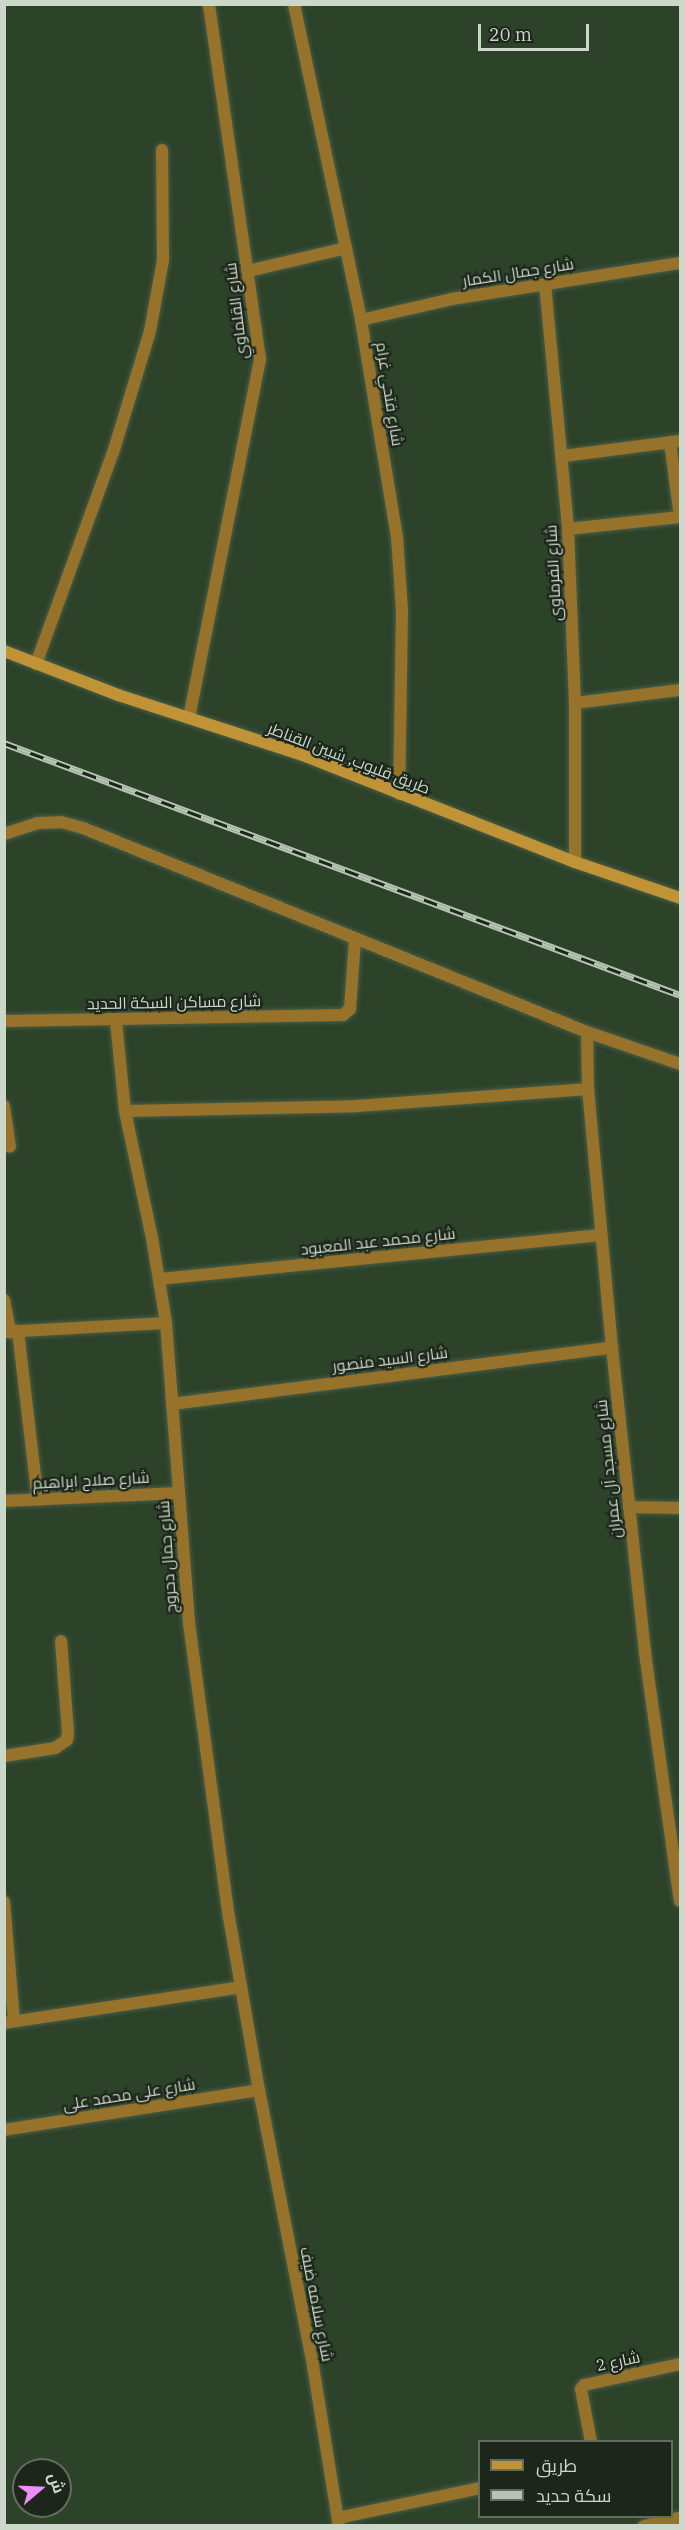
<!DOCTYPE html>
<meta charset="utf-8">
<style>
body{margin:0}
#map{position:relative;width:685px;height:2530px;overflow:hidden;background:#2c4229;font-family:"IBM Plex Serif",Cairo,serif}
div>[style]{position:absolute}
.roads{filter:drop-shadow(0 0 2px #495d46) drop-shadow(0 0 2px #495d46)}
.minor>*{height:12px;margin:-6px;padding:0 6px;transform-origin:6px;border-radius:6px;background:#96722a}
.secondary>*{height:12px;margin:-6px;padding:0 6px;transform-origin:6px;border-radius:6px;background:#c09336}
.rail>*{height:7px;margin-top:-3.5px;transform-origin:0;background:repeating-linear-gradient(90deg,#1c261a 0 14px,#b6c4b3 0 28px);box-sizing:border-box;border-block:2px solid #b6c4b3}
span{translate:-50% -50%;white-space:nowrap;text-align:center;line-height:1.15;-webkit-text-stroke:4.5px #1c261a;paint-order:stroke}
.street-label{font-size:16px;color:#cbd8c9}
.frame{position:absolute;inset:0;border:6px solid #cbd8c9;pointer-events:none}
.legend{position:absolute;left:478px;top:2440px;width:195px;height:78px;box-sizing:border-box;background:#1c261a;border:2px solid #626d60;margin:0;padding:8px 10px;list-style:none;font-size:18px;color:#cbd8c9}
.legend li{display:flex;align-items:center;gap:12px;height:30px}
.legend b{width:30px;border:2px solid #626d60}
.north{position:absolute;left:12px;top:2458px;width:60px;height:60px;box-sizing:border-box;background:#1c261a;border:2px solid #626d60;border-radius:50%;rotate:71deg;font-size:16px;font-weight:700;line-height:24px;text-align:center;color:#cbd8c9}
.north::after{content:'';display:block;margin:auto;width:21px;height:27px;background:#eb8dfb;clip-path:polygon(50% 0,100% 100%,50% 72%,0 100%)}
.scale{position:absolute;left:478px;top:24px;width:111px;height:27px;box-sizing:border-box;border:3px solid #cbd8c9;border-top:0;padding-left:8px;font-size:18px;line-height:21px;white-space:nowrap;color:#cbd8c9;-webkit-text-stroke:4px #1c261a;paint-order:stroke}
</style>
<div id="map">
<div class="roads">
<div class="minor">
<div style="left:294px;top:4px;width:323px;rotate:78deg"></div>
<div style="left:361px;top:320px;width:220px;rotate:80.6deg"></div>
<div style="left:397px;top:537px;width:73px;rotate:86.1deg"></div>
<div style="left:402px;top:610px;width:184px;rotate:90.9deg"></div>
<div style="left:248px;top:271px;width:101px;rotate:-13.2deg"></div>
<div style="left:545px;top:284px;width:246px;rotate:84.6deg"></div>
<div style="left:568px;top:529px;width:174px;rotate:87.7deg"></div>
<div style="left:575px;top:703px;width:159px;rotate:90deg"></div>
<div style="left:361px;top:320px;width:93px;rotate:-13deg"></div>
<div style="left:452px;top:299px;width:231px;rotate:-9deg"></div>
<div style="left:670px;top:442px;width:76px;rotate:82.4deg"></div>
<div style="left:563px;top:456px;width:118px;rotate:-7.3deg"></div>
<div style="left:568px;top:529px;width:113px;rotate:-6.1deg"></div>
<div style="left:36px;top:664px;width:225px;rotate:-70deg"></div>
<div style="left:113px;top:453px;width:127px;rotate:-73.1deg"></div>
<div style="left:150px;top:331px;width:72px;rotate:-79.6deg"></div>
<div style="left:163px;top:260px;width:110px;rotate:-90.5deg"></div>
<div style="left:575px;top:703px;width:106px;rotate:-7.1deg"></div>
<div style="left:189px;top:718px;width:366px;rotate:-78.8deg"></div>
<div style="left:260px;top:359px;width:359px;rotate:-98.2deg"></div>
<div style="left:4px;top:834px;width:35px;rotate:-18deg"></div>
<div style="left:37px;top:823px;width:24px;rotate:-2deg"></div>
<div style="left:61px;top:822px;width:23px;rotate:15deg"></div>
<div style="left:83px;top:828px;width:544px;rotate:22.04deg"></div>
<div style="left:587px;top:1032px;width:98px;rotate:19deg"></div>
<div style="left:4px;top:1021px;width:339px;rotate:-1deg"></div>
<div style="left:343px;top:1015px;width:9px;rotate:-41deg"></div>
<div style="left:350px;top:1009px;width:70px;rotate:-85.9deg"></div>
<div style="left:116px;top:1021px;width:90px;rotate:84.3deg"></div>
<div style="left:125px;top:1111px;width:130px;rotate:78deg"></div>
<div style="left:152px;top:1238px;width:86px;rotate:80.6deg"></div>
<div style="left:166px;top:1323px;width:301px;rotate:85.6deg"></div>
<div style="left:189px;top:1623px;width:297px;rotate:82.3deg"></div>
<div style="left:229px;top:1917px;width:176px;rotate:80.2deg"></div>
<div style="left:259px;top:2090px;width:281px;rotate:78.9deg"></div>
<div style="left:313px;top:2366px;width:162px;rotate:80.8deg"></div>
<div style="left:587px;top:1032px;width:57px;rotate:89deg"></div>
<div style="left:588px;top:1089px;width:260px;rotate:84.7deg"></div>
<div style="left:612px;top:1348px;width:307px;rotate:83.8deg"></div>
<div style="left:645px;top:1653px;width:250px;rotate:82deg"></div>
<div style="left:4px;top:1106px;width:41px;rotate:81.7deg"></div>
<div style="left:125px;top:1111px;width:232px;rotate:-1.2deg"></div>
<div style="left:357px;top:1106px;width:232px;rotate:-4.2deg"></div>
<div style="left:159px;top:1279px;width:443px;rotate:-5.7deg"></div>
<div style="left:4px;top:1300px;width:33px;rotate:79deg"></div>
<div style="left:18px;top:1331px;width:170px;rotate:83.3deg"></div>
<div style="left:4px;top:1332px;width:162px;rotate:-3.2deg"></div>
<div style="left:172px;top:1404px;width:444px;rotate:-7.3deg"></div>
<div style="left:4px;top:1501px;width:175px;rotate:-2.6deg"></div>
<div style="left:629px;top:1507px;width:51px;rotate:1.1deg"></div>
<div style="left:4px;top:1756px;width:52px;rotate:-8.9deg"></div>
<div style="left:55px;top:1748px;width:14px;rotate:-34deg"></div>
<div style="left:67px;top:1740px;width:8px;rotate:-83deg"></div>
<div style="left:68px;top:1732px;width:91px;rotate:-94.4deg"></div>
<div style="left:4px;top:1902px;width:119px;rotate:85.2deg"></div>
<div style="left:4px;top:2023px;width:240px;rotate:-8.6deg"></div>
<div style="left:4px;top:2130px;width:258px;rotate:-8.9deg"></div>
<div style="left:591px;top:2442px;width:54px;rotate:-100.7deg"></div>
<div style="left:581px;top:2389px;width:5px;rotate:-53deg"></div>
<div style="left:584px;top:2385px;width:98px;rotate:-12.3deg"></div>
<div style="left:338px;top:2518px;width:145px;rotate:-11.9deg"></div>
<div style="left:644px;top:2526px;width:37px;rotate:-13deg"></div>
</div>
<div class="secondary">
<div style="left:4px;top:651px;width:122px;rotate:21.1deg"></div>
<div style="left:118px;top:695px;width:194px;rotate:18deg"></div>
<div style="left:303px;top:755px;width:292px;rotate:21.5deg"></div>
<div style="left:575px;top:862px;width:111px;rotate:18.9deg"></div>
</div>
</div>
<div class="rail">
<div style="left:4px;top:743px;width:721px;rotate:20.44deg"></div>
</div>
<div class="street-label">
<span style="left:518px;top:272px;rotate:-9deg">شارع جمال الكمار</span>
<span style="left:236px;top:311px;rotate:-97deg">شارع القلماوي</span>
<span style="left:390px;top:394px;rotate:81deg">شارع فتحي غرام</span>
<span style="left:553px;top:573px;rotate:-93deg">شارع الفرماوى</span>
<span style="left:349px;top:758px;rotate:21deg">طريق قليوب, شبين القناطر</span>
<span style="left:174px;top:1002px;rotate:-1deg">شارع مساكن السكة الحديد</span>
<span style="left:378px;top:1241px;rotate:-6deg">شارع محمد عبد المعبود</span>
<span style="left:390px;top:1359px;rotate:-7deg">شارع السيد منصور</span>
<span style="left:608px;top:1469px;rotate:-96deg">شارع مسجد آل عمران</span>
<span style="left:91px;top:1480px;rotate:-3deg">شارع صلاح ابراهيم</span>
<span style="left:167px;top:1557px;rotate:-94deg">شارع جمال دحروج</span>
<span style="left:129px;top:2094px;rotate:-9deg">شارع على محمد على</span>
<span style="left:317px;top:2304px;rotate:79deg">شارع سلامه ضيف</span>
<span style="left:618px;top:2361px;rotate:-12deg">شارع 2</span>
</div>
<div class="frame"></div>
<ul class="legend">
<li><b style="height:8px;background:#c09336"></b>طريق</li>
<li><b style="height:8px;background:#b6c4b3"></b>سكة حديد</li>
</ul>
<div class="north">ش</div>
<div class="scale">20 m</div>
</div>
